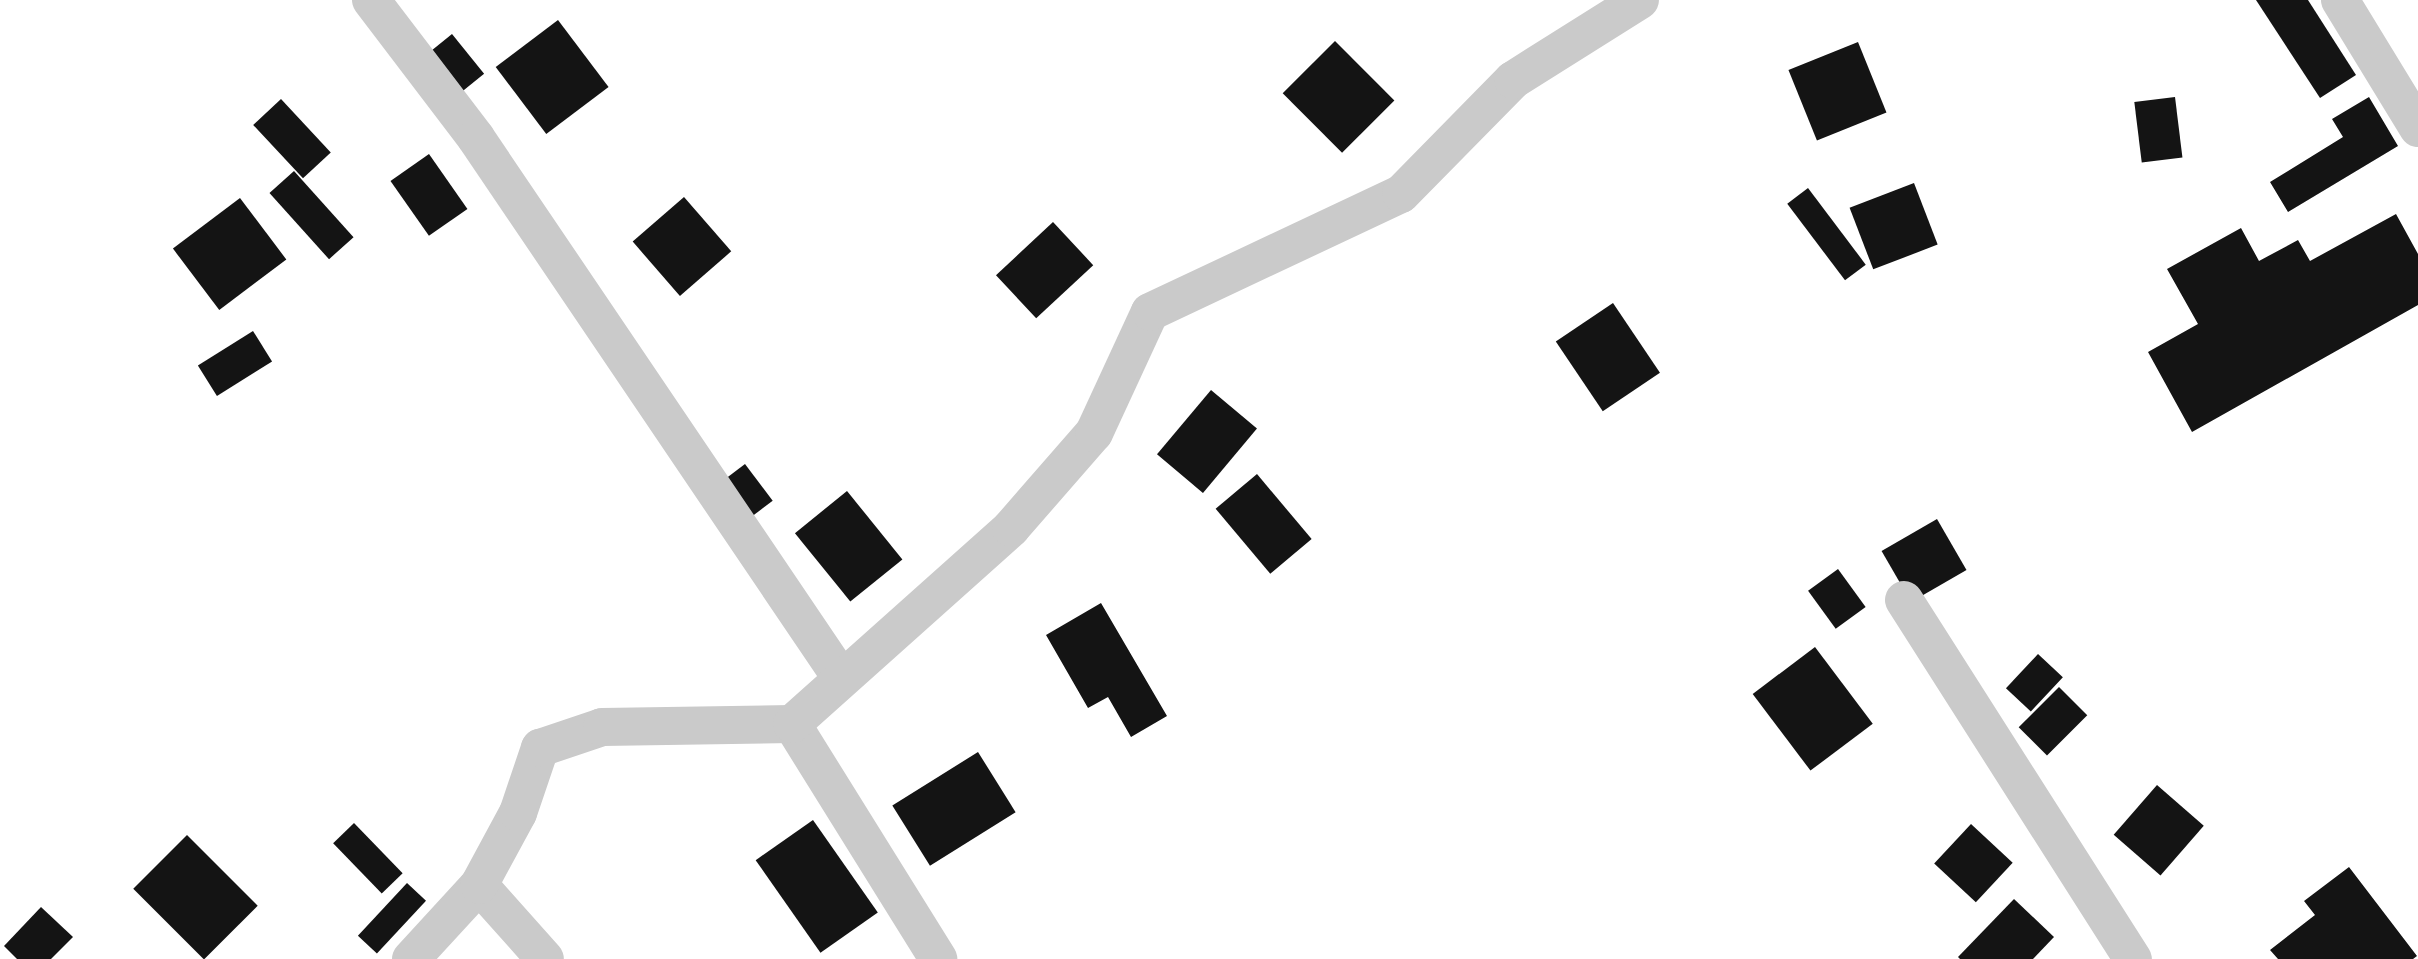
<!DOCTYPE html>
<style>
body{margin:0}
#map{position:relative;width:2418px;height:959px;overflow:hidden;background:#fff;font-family:"Asap Condensed",sans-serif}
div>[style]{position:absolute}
.building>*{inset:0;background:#141414;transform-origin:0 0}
.minor>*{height:38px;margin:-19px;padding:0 19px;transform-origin:19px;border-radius:19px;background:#cacaca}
span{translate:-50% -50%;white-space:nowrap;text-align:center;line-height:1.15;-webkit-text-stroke:7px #fff;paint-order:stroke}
</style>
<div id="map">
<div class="building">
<div style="clip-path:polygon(2256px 0,2308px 0,2356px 75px,2320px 98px)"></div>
<div style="left:558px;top:20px;width:84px;height:78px;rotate:53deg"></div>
<div style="left:452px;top:34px;width:51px;height:33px;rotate:51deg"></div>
<div style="left:1335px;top:41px;width:84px;height:74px;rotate:45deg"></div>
<div style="left:1858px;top:42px;width:76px;height:75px;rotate:68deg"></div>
<div style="left:2175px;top:97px;width:61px;height:41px;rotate:83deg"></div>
<div style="clip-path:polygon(2369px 97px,2398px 146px,2288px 212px,2270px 182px,2343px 137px,2332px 119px)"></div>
<div style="left:281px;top:99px;width:73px;height:38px;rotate:47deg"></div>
<div style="left:429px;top:154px;width:67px;height:47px;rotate:55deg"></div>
<div style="left:294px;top:171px;width:89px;height:33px;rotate:48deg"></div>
<div style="left:1914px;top:183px;width:66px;height:69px;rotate:69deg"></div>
<div style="left:1808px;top:188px;width:96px;height:26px;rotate:53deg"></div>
<div style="left:684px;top:197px;width:72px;height:68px;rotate:49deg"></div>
<div style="left:240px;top:198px;width:77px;height:84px;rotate:53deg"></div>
<div style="clip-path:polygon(2396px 214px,2418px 254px,2418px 305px,2192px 432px,2148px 352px,2198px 324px,2167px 269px,2241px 228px,2259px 261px,2298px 240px,2310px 261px)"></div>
<div style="left:1053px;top:222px;width:59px;height:78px;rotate:47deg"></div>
<div style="left:1613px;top:303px;width:84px;height:69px;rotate:56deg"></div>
<div style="left:253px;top:331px;width:36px;height:65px;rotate:58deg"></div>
<div style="left:1211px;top:390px;width:60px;height:84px;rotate:40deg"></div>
<div style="left:745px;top:464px;width:46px;height:31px;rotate:53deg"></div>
<div style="left:1257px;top:474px;width:85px;height:54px;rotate:50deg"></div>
<div style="left:847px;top:491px;width:88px;height:67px;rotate:51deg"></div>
<div style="left:1937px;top:519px;width:59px;height:64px;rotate:60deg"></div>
<div style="left:1838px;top:569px;width:47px;height:37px;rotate:54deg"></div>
<div style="clip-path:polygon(1101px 603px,1167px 716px,1131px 737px,1108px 697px,1088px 708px,1046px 635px)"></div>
<div style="left:1815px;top:647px;width:96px;height:78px;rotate:53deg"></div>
<div style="left:2038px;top:654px;width:34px;height:47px;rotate:43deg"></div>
<div style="left:2059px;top:687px;width:40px;height:57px;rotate:45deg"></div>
<div style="left:978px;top:752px;width:71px;height:101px;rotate:58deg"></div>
<div style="left:2157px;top:785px;width:62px;height:66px;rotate:41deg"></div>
<div style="left:813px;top:820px;width:113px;height:70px;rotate:55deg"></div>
<div style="left:354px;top:823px;width:70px;height:29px;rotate:46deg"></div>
<div style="left:1971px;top:824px;width:57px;height:54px;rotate:43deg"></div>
<div style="left:187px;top:835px;width:100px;height:76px;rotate:45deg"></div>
<div style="clip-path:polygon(2349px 867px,2417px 956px,2413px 959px,2278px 959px,2270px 950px,2315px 915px,2304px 901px)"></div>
<div style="left:407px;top:883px;width:26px;height:72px;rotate:43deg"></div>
<div style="clip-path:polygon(2014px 899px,2054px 937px,2033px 959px,1960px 959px,1958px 957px)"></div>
<div style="clip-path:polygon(41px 907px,73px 937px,51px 959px,17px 959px,4px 946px)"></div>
</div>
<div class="minor">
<div style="left:371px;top:0;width:173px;rotate:52.7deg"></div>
<div style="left:476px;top:138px;width:653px;rotate:55.92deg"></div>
<div style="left:2340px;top:0;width:150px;rotate:58.6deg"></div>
<div style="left:1904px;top:600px;width:426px;rotate:57.5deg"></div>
<div style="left:792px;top:724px;width:277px;rotate:58.1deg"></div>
<div style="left:479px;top:885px;width:99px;rotate:48.3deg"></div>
<div style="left:411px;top:959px;width:100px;rotate:-47.4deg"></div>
<div style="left:479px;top:885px;width:82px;rotate:-61.6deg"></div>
<div style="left:518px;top:813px;width:69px;rotate:-71.3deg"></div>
<div style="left:540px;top:748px;width:65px;rotate:-18.7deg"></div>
<div style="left:602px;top:727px;width:190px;rotate:-0.9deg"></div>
<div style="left:792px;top:724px;width:294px;rotate:-41.8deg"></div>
<div style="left:1011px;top:528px;width:126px;rotate:-48.9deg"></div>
<div style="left:1094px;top:433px;width:133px;rotate:-65.2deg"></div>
<div style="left:1150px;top:312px;width:277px;rotate:-25.2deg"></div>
<div style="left:1401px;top:194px;width:160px;rotate:-45.5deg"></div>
<div style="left:1513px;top:80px;width:150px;rotate:-32.2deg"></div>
</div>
</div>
